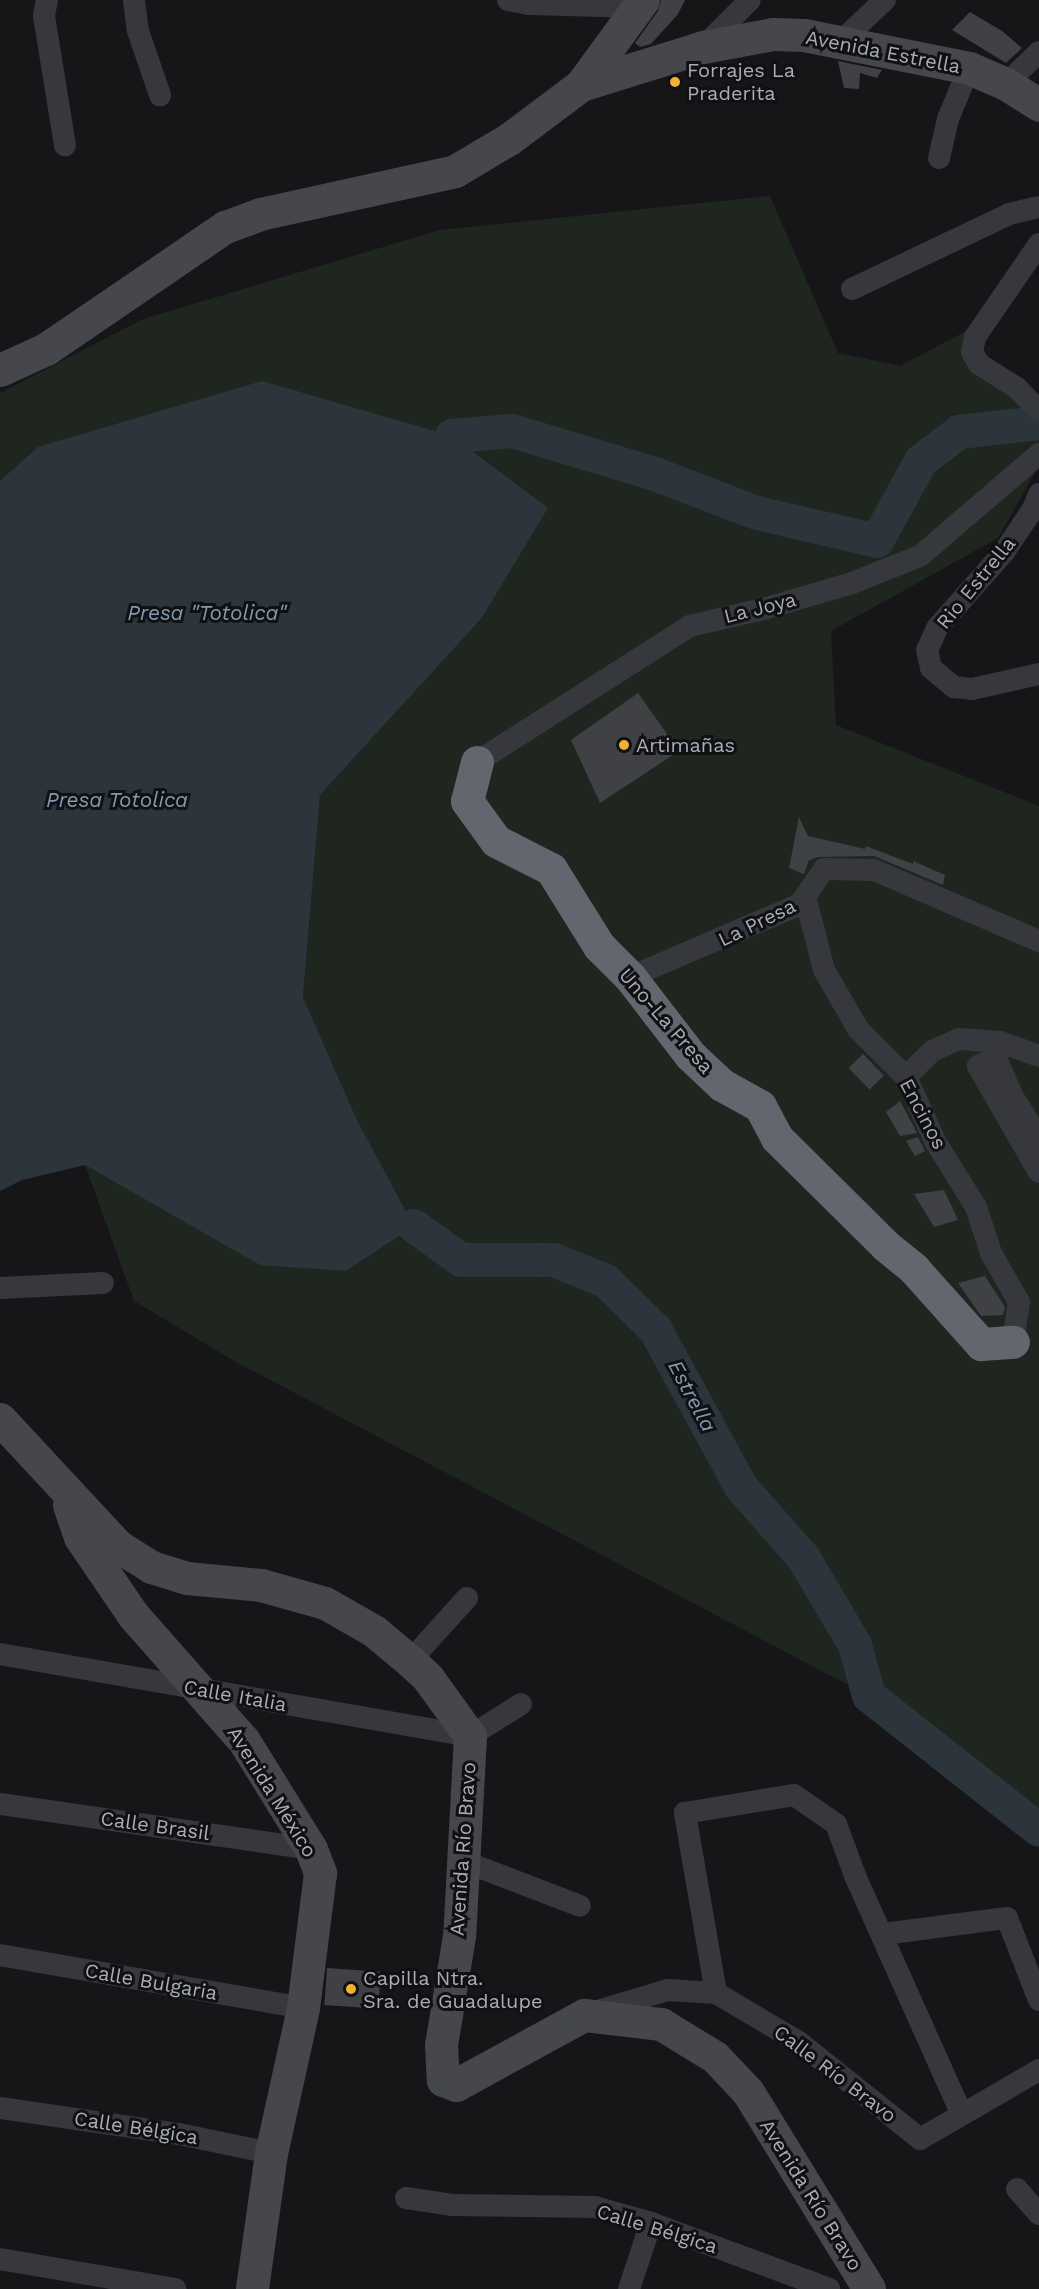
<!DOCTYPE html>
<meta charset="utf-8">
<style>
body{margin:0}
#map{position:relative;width:1039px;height:2289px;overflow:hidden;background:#161618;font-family:"Work Sans",sans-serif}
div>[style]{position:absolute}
.green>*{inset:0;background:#1e261f}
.water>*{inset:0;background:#2c353c}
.river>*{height:34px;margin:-17px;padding:0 17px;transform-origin:17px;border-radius:17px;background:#2c353c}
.building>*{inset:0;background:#404145;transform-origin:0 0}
.street>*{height:22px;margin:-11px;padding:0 11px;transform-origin:11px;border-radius:11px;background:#37383d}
.secondary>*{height:33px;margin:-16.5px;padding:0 16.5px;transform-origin:16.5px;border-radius:16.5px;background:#45474d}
.highway>*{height:33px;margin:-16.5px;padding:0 16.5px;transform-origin:16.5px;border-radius:16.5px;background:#63666e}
.dots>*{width:16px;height:16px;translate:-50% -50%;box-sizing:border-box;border:3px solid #111113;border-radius:50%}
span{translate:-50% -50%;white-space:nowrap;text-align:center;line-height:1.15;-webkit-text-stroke:6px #111113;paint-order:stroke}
.street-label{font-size:20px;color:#a8adb8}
.poi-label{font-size:20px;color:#a8adb8}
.left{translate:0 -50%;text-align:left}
.water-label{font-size:21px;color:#7f9bb3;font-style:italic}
</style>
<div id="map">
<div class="green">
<div style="clip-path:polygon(770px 196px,838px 353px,900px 366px,970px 329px,976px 370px,1035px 398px,1039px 424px,1039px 465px,998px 538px,831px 631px,836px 725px,1039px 806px,1039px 1830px,869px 1696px,236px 1362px,134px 1301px,85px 1165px,261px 1265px,414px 1226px,357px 1120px,303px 997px,320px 795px,481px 619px,0 481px,0 393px,143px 319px,440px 230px)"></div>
</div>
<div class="water">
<div style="clip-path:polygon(262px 381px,452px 436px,548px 508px,481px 619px,320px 795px,303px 997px,357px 1120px,414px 1226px,346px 1271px,260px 1265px,85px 1165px,22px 1180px,0 1191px,0 481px,38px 447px)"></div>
</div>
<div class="river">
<div style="left:452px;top:436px;width:60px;rotate:-4.8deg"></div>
<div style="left:512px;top:431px;width:146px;rotate:16.7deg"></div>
<div style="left:652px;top:473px;width:112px;rotate:20.9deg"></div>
<div style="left:757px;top:513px;width:123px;rotate:13.1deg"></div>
<div style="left:877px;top:541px;width:91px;rotate:-61.2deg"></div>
<div style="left:921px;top:461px;width:48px;rotate:-37.3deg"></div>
<div style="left:959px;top:432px;width:81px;rotate:-6.4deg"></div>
<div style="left:414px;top:1226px;width:58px;rotate:35.9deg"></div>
<div style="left:461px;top:1260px;width:93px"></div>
<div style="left:554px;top:1260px;width:56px;rotate:22deg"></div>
<div style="left:606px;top:1281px;width:69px;rotate:44.4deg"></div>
<div style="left:655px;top:1329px;width:180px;rotate:61.4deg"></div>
<div style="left:741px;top:1487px;width:94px;rotate:48.5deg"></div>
<div style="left:803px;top:1557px;width:102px;rotate:59.4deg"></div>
<div style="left:855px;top:1645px;width:53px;rotate:74.6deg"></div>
<div style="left:869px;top:1696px;width:216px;rotate:38.2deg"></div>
</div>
<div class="building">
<div style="clip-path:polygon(661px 0,685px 0,678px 14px,651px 44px,640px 47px,635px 43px,658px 11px)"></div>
<div style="clip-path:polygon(970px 12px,1002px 31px,1022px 48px,1006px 63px,952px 30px)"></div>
<div style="clip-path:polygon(838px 61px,882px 70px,877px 78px,860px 73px,859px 89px,844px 88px)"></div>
<div style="clip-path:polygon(638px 693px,679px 751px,600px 803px,571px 740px)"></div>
<div style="clip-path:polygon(799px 817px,808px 836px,865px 849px,866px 846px,913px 864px,913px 861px,945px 875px,943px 885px,874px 856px,818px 857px,809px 860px,804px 874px,789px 868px)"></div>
<div style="left:863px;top:1054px;width:30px;height:20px;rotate:46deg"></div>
<div style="clip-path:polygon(900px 1101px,914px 1127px,917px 1133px,900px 1136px,886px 1112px)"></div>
<div style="clip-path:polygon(918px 1137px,925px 1151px,915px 1156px,906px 1141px)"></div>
<div style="clip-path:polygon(944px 1190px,958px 1220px,934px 1227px,914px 1194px)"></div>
<div style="clip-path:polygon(985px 1276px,1005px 1307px,1003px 1315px,981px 1316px,958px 1283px)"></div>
<div style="left:327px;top:1968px;width:54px;height:37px;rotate:4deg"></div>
</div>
<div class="street">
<div style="left:47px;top:0;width:16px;rotate:101deg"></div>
<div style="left:44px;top:16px;width:131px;rotate:80.8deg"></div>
<div style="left:134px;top:0;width:31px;rotate:83deg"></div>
<div style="left:138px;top:31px;width:68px;rotate:71deg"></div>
<div style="left:508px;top:0;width:21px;rotate:11deg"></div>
<div style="left:529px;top:4px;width:109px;rotate:1.6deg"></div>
<div style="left:841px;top:41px;width:60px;rotate:-43deg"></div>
<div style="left:703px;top:47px;width:66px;rotate:-45deg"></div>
<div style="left:1006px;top:84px;width:46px;rotate:-44.1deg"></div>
<div style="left:939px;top:158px;width:40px;rotate:-77deg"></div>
<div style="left:948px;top:119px;width:55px;rotate:-67.6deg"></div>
<div style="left:1039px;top:244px;width:113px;rotate:124.5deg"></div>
<div style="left:975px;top:337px;width:15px;rotate:101deg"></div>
<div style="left:972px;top:352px;width:14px;rotate:60deg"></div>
<div style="left:979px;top:364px;width:45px;rotate:32.3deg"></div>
<div style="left:1017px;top:388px;width:32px;rotate:46deg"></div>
<div style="left:852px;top:289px;width:174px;rotate:-25.5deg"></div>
<div style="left:1009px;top:214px;width:31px;rotate:-13deg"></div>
<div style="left:1039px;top:494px;width:16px;rotate:112deg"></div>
<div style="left:1033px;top:509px;width:52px;rotate:124deg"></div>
<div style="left:1004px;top:552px;width:101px;rotate:131.4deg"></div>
<div style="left:937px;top:628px;width:24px;rotate:114deg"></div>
<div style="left:927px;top:650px;width:18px;rotate:77deg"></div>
<div style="left:931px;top:668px;width:30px;rotate:40deg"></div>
<div style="left:954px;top:687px;width:18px;rotate:6deg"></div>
<div style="left:972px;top:689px;width:69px;rotate:-12.6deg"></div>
<div style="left:477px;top:762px;width:253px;rotate:-32.6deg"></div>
<div style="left:690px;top:626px;width:79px;rotate:-13.2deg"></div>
<div style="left:767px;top:608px;width:89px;rotate:-16.4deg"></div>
<div style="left:852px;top:583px;width:73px;rotate:-21.7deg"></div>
<div style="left:920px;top:556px;width:157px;rotate:-40.6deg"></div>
<div style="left:805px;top:896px;width:76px;rotate:75.6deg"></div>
<div style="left:824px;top:970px;width:68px;rotate:60deg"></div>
<div style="left:858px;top:1029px;width:68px;rotate:45deg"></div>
<div style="left:906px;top:1077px;width:70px;rotate:65.6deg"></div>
<div style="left:935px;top:1141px;width:78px;rotate:58.2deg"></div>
<div style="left:976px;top:1207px;width:48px;rotate:71.9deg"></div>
<div style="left:991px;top:1253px;width:56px;rotate:60.3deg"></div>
<div style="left:1019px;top:1302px;width:40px;rotate:98.5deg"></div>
<div style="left:630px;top:977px;width:185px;rotate:-23.2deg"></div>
<div style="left:800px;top:904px;width:42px;rotate:-55.6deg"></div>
<div style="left:824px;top:869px;width:50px;rotate:1.1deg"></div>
<div style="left:874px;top:870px;width:180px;rotate:23.3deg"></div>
<div style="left:906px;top:1077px;width:37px;rotate:-45deg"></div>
<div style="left:932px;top:1051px;width:30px;rotate:-24deg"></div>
<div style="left:959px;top:1039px;width:41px;rotate:4.2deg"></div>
<div style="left:1000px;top:1042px;width:41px;rotate:19.7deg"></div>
<div style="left:1039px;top:1138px;width:49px;rotate:-122.4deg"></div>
<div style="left:1013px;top:1097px;width:43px;rotate:-113.6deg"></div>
<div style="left:996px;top:1058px;width:20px;rotate:156deg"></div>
<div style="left:978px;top:1066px;width:122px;rotate:60.1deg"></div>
<div style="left:0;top:1288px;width:103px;rotate:-2.8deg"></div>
<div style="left:0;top:1654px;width:477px;rotate:9.9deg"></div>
<div style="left:470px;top:1736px;width:60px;rotate:-32.1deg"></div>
<div style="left:410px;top:1661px;width:85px;rotate:-47.9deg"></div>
<div style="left:0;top:1804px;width:314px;rotate:8.2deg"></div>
<div style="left:463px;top:1861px;width:125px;rotate:21deg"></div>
<div style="left:883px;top:1934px;width:125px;rotate:-7.4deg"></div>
<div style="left:1007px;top:1918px;width:88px;rotate:68.7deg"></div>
<div style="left:0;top:1955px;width:308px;rotate:9.9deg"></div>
<div style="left:716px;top:1993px;width:183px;rotate:-99.8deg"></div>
<div style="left:685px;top:1813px;width:110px;rotate:-9.4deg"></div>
<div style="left:794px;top:1795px;width:51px;rotate:34.6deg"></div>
<div style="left:836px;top:1824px;width:58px;rotate:69.7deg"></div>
<div style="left:856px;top:1878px;width:257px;rotate:65.9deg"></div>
<div style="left:594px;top:2012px;width:77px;rotate:-16.6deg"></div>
<div style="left:668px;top:1990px;width:48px;rotate:3.6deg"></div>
<div style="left:716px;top:1993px;width:96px;rotate:30.6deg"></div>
<div style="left:799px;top:2042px;width:155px;rotate:38.7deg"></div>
<div style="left:920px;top:2139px;width:138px;rotate:-30.1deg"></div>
<div style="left:0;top:2108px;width:181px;rotate:8.3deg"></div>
<div style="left:179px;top:2134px;width:94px;rotate:11.7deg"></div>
<div style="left:1017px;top:2189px;width:33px;rotate:49deg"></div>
<div style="left:406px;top:2198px;width:48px;rotate:8.5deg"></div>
<div style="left:453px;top:2205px;width:142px;rotate:0.8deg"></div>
<div style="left:595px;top:2207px;width:58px;rotate:15.9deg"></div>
<div style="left:651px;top:2223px;width:190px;rotate:20.3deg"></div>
<div style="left:0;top:2259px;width:178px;rotate:9.7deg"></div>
<div style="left:629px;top:2289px;width:70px;rotate:-71.6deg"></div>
</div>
<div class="secondary">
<div style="left:581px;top:85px;width:128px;rotate:-17.3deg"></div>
<div style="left:703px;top:47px;width:71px;rotate:-10.5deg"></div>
<div style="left:773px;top:34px;width:31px;rotate:2deg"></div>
<div style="left:804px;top:35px;width:168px;rotate:11.3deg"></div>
<div style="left:969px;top:68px;width:40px;rotate:23.4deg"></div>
<div style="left:1006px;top:84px;width:39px;rotate:32deg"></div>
<div style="left:0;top:370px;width:51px;rotate:-24.5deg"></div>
<div style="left:46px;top:349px;width:217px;rotate:-34.3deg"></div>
<div style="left:225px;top:227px;width:37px;rotate:-20deg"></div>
<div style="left:260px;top:214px;width:200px;rotate:-12.4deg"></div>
<div style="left:455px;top:171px;width:63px;rotate:-30.7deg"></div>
<div style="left:509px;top:139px;width:90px;rotate:-36.9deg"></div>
<div style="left:581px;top:85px;width:105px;rotate:-53.9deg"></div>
<div style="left:0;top:1419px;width:173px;rotate:47.1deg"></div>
<div style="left:118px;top:1546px;width:39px;rotate:32deg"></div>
<div style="left:151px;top:1567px;width:38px;rotate:17deg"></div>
<div style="left:187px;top:1578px;width:74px;rotate:5.4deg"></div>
<div style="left:261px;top:1585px;width:66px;rotate:15.7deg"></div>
<div style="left:325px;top:1603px;width:56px;rotate:29.7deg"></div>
<div style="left:374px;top:1631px;width:47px;rotate:39.8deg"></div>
<div style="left:410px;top:1661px;width:25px;rotate:43deg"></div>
<div style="left:428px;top:1678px;width:72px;rotate:54.1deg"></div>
<div style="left:470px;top:1736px;width:200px;rotate:93.1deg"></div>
<div style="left:459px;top:1936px;width:110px;rotate:99.4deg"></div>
<div style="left:441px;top:2045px;width:35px;rotate:87deg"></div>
<div style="left:443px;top:2080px;width:14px;rotate:21deg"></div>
<div style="left:456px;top:2085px;width:146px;rotate:-28.7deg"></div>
<div style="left:584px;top:2015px;width:78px;rotate:6.7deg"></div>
<div style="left:661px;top:2024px;width:63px;rotate:31.4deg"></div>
<div style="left:715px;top:2057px;width:48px;rotate:46.7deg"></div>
<div style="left:748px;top:2092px;width:231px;rotate:58.4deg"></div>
<div style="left:69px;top:1505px;width:34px;rotate:71deg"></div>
<div style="left:80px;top:1537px;width:94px;rotate:55.8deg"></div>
<div style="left:133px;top:1615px;width:168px;rotate:48.6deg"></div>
<div style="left:244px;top:1741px;width:127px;rotate:58.2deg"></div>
<div style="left:311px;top:1849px;width:26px;rotate:69deg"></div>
<div style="left:320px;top:1873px;width:136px;rotate:97.2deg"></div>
<div style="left:303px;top:2008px;width:148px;rotate:102.4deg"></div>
<div style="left:271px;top:2153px;width:137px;rotate:98deg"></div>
</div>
<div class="highway">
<div style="left:477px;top:762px;width:40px;rotate:104.4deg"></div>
<div style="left:467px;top:801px;width:49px;rotate:54.1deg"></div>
<div style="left:496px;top:841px;width:62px;rotate:27deg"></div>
<div style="left:551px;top:869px;width:91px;rotate:58.1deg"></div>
<div style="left:599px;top:946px;width:44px;rotate:45deg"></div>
<div style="left:630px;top:977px;width:98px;rotate:52.4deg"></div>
<div style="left:690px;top:1055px;width:44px;rotate:43.2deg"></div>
<div style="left:722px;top:1085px;width:43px;rotate:28.9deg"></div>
<div style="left:760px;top:1106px;width:36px;rotate:62deg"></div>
<div style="left:777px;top:1138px;width:153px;rotate:44.7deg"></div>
<div style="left:886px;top:1246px;width:36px;rotate:39deg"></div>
<div style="left:914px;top:1269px;width:101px;rotate:48.2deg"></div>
<div style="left:981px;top:1344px;width:32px;rotate:-4deg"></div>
</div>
<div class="dots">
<div style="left:675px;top:82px;background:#f2b134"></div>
<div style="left:624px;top:745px;background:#f2b134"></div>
<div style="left:351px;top:1989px;background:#f2b134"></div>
</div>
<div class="street-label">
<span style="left:883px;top:52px;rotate:11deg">Avenida Estrella</span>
<span style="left:976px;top:583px;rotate:-51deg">Rio Estrella</span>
<span style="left:760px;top:608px;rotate:-14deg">La Joya</span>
<span style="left:757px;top:923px;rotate:-26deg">La Presa</span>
<span style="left:666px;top:1021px;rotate:49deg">Uno-La Presa</span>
<span style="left:923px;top:1114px;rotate:62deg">Encinos</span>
<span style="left:235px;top:1696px;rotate:10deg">Calle Italia</span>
<span style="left:272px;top:1792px;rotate:58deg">Avenida México</span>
<span style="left:155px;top:1826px;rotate:8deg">Calle Brasil</span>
<span style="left:463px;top:1849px;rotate:-86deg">Avenida Río Bravo</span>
<span style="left:151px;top:1982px;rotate:10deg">Calle Bulgaria</span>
<span style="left:835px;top:2074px;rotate:37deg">Calle Río Bravo</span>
<span style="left:136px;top:2128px;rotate:9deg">Calle Bélgica</span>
<span style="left:811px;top:2195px;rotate:58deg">Avenida Río Bravo</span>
<span style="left:657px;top:2229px;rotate:17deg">Calle Bélgica</span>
</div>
<div class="poi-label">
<span class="left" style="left:687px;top:82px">Forrajes La<br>Praderita</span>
<span class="left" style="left:636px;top:745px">Artimañas</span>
<span class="left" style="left:363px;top:1990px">Capilla Ntra.<br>Sra. de Guadalupe</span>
</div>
<div class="water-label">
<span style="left:207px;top:613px">Presa "Totolica"</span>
<span style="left:117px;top:800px">Presa Totolica</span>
<span style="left:692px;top:1396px;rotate:62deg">Estrella</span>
</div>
</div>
